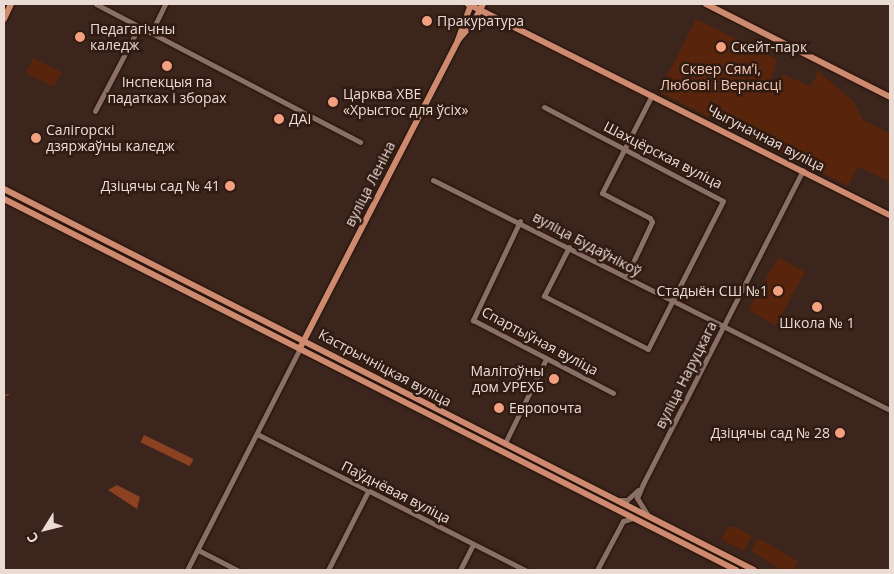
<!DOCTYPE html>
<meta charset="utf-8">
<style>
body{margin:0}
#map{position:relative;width:894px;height:574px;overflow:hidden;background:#3b251c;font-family:"Open Sans",sans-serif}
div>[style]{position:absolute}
.green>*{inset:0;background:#58240c;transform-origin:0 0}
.forest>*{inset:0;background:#8c4120;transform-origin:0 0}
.stream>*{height:1px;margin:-0.5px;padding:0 0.5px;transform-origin:0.5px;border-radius:0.5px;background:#9e5131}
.roads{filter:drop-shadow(0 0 1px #210d06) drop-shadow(0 0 1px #210d06)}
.minor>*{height:5px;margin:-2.5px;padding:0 2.5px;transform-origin:2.5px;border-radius:2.5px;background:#896f65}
.major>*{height:6px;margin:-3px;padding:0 3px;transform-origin:3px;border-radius:3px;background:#cd8a6f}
.dots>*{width:14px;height:14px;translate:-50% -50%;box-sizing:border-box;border:2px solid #301b13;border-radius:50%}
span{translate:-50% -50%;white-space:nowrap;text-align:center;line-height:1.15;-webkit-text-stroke:5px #301b13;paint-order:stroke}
.poi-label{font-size:14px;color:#ebdbd5}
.left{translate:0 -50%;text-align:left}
.right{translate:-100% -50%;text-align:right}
.park-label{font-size:14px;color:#f6c9b7}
.street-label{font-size:14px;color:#ebdbd5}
.frame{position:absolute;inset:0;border:5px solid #ebdbd5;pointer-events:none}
.north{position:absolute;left:20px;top:504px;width:50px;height:50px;-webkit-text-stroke:4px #301b13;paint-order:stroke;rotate:234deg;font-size:14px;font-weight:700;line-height:20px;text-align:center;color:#ebdbd5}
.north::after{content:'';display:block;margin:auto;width:18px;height:22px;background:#ebdbd5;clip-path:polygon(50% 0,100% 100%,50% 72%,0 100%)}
</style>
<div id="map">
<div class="green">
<div style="clip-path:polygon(696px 19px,777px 59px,770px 84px,777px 87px,782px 74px,811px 86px,818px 71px,854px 102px,863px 120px,890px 133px,889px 181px,858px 167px,848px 186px,659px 92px)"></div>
<div style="left:33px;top:58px;width:32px;height:17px;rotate:26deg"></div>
<div style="left:778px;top:257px;width:31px;height:61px;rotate:29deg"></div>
<div style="clip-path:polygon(728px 527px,736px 527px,752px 536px,744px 551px,721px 539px)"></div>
<div style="clip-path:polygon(758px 538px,798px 561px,794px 570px,782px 570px,751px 551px)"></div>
</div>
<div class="forest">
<div style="left:144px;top:435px;width:55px;height:8px;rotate:26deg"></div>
<div style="clip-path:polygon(117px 485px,140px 497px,137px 509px,108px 490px)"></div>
</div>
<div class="stream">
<div style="left:4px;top:395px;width:4px;rotate:-14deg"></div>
</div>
<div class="roads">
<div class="minor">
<div style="left:96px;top:4px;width:298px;rotate:27.6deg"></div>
<div style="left:151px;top:33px;width:32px;rotate:-64deg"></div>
<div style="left:544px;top:107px;width:202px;rotate:27.7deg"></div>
<div style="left:723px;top:201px;width:166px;rotate:116.9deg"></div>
<div style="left:648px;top:349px;width:117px;rotate:-153deg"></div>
<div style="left:544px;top:296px;width:55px;rotate:-63deg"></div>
<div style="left:95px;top:111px;width:95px;rotate:-62.4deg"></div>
<div style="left:433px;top:180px;width:512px;rotate:26.72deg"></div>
<div style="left:520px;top:221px;width:110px;rotate:115.4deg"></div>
<div style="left:473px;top:320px;width:158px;rotate:27.5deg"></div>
<div style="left:626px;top:277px;width:61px;rotate:-64.7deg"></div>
<div style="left:652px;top:222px;width:4px;rotate:-117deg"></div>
<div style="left:650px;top:218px;width:54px;rotate:-152.5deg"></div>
<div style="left:602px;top:193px;width:110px;rotate:-63deg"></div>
<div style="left:257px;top:434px;width:301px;rotate:26.9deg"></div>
<div style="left:505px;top:443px;width:93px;rotate:-64deg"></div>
<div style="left:619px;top:500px;width:8px"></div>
<div style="left:627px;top:500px;width:15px;rotate:-42deg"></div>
<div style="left:647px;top:514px;width:19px;rotate:-122deg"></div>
<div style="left:637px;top:498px;width:15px;rotate:-67deg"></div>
<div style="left:643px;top:484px;width:352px;rotate:-63deg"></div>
<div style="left:198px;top:550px;width:44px;rotate:27.1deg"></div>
<div style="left:187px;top:570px;width:249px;rotate:-63deg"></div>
<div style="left:328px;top:570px;width:89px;rotate:-63.1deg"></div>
<div style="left:460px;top:570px;width:29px;rotate:-63deg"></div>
<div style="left:597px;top:570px;width:55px;rotate:-62deg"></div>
<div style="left:623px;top:521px;width:10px;rotate:-17deg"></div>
</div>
<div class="major">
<div style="left:468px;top:4px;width:472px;rotate:26.6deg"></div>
<div style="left:706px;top:4px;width:206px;rotate:26.8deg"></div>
<div style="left:4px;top:19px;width:17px;rotate:-65deg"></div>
<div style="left:459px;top:39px;width:21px;rotate:-49deg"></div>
<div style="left:473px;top:23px;width:21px;rotate:-62deg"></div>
<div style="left:4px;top:189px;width:841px;rotate:26.93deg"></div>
<div style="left:4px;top:199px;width:821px;rotate:26.88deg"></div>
<div style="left:300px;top:348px;width:346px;rotate:-62.8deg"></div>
<div style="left:458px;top:40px;width:38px;rotate:-70deg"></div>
</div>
</div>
<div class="dots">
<div style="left:427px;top:21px;background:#f2a07f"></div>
<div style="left:80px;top:37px;background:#f2a07f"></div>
<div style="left:721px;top:47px;background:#f2a07f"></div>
<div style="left:167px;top:66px;background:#f2a07f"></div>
<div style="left:333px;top:102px;background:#f2a07f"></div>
<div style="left:279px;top:119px;background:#f2a07f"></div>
<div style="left:36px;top:138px;background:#f2a07f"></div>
<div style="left:230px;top:186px;background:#f2a07f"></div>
<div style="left:778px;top:291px;background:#f2a07f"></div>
<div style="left:817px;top:307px;background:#f2a07f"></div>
<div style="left:554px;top:379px;background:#f2a07f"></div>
<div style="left:499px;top:408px;background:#f2a07f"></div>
<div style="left:840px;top:433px;background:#f2a07f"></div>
</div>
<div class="poi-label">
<span class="left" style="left:437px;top:21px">Пракуратура</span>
<span class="left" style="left:90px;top:37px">Педагагічны<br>каледж</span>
<span class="left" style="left:731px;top:47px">Скейт-парк</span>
<span style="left:167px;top:90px">Інспекцыя па<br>падатках і зборах</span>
<span class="left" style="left:343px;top:102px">Царква ХВЕ<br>«Хрыстос для ўсіх»</span>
<span class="left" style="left:289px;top:119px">ДАІ</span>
<span class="left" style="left:46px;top:138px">Салігорскі<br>дзяржаўны каледж</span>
<span class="right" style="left:220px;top:186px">Дзіцячы сад № 41</span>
<span class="right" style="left:768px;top:291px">Стадыён СШ №1</span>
<span style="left:817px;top:323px">Школа № 1</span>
<span class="right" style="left:544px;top:379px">Малітоўны<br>дом УРЕХБ</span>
<span class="left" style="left:509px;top:408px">Европочта</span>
<span class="right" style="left:830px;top:433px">Дзіцячы сад № 28</span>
</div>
<div class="park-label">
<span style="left:721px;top:77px">Сквер Сямʼі,<br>Любові і Вернасці</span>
</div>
<div class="street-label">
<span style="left:766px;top:138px;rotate:27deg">Чыгуначная вуліца</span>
<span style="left:663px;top:155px;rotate:27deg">Шахцёрская вуліца</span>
<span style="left:370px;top:184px;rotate:-63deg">вуліца Леніна</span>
<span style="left:587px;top:244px;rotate:28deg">вуліца Будаўнікоў</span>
<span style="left:540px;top:341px;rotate:28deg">Спартыўная вуліца</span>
<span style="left:385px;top:368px;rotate:28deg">Кастрычніцкая вуліца</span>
<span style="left:686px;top:375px;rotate:-63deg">вуліца Наруцкага</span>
<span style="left:396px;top:492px;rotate:27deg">Паўднёвая вуліца</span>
</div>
<div class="frame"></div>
<div class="north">С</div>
</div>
